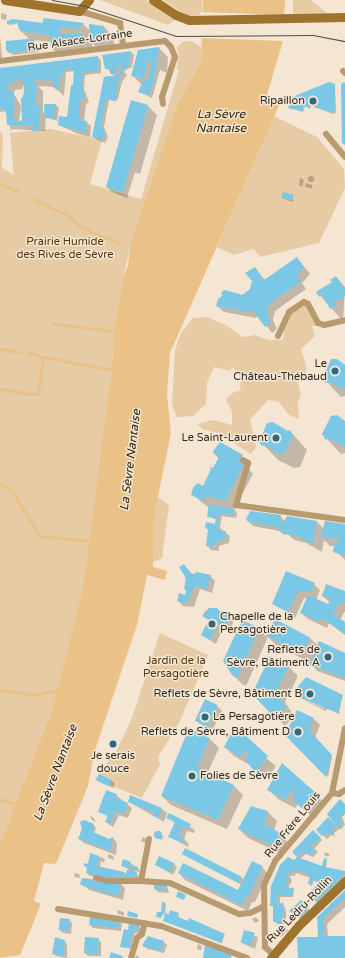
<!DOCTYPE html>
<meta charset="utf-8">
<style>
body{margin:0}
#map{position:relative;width:345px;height:958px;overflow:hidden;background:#f4e6d3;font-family:"Varela Round",sans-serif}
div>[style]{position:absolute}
.green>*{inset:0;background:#e6cba5}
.water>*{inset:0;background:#eac288}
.pier>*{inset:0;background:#f4e6d3;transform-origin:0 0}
.shadow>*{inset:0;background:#0003;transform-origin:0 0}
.round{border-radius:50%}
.stream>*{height:2.5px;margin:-1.25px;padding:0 1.25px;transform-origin:1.25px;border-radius:1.25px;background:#eac288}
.building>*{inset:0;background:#7ac8e6;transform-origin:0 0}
.minor>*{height:6px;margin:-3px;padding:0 3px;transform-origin:3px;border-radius:3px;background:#b79a70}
.secondary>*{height:9px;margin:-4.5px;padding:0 4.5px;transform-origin:4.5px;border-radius:4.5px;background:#9d732e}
.tram>*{height:1px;margin:-0.5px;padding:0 0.5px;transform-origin:0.5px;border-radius:0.5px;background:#554e45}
.dots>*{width:11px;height:11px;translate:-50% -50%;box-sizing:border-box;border:2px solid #f4e6d3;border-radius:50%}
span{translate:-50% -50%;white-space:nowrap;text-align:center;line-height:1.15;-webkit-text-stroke:3px #f4e6d3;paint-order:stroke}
.street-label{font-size:11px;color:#2f2a23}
.poi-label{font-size:11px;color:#2f2a23}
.right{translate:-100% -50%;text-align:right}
.left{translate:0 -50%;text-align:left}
.park-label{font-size:11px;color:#523808}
.water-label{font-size:12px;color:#36260b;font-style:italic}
</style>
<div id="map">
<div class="green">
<div style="clip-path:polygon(100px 0,146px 0,175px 20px,168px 25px)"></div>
<div style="clip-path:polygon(163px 0,202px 0,202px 15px,187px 16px)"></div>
<div style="clip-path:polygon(293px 0,311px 0,327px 13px,293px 14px)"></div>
<div style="clip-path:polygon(184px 41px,193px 42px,201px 47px,201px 62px,178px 103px,130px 245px,114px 331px,112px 366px,83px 587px,53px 707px,0 844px,0 131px,3px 136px,2px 168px,14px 175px,10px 133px,50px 129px,102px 140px,90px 184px,141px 199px,179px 70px,177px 69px,179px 54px,176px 48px)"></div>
<div style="clip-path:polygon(274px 116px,317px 137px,344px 169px,345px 188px,319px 243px,260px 257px,254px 249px,234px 255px,217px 247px)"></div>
<div style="clip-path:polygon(305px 304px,314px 313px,316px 326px,312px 326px,315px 336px,301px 349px,307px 369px,298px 383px,301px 394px,298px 403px,299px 419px,289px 415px,279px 402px,268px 400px,250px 420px,256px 447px,251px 454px,219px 433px,204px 430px,197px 424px,213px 420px,232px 425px,232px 412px,226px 399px,234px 392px,240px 391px,241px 378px,232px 366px,230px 371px,214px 367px,207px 383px,206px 404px,193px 416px,177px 417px,172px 405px,175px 350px,181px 333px,193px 318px,207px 317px,228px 326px,242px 337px,256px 335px,268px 340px,282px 340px,284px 337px,284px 318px)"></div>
<div style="clip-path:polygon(158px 497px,169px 505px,162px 558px,153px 562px,154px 516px)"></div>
<div style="clip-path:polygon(160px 633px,208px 655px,180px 721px,158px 757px,160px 764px,142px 798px,95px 779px,117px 750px,132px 718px)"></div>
</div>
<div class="water">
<div style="clip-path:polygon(203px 0,285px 0,283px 41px,267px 95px,281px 101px,170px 353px,167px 395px,171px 433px,154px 516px,153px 567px,167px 571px,165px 580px,147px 575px,137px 625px,95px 750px,88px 786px,56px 864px,44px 863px,34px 901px,41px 904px,20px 955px,0 958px,0 844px,53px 707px,83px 587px,112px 366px,114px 331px,123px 280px,128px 265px,130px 245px,178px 103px,201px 62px)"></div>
</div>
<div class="pier">
<div style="left:286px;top:15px;width:26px;height:86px;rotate:92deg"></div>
</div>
<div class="shadow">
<div style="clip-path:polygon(1px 13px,7px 15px,6px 20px,1px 19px)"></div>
<div style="clip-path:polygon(13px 20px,16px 24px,9px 25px,8px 21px)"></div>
<div style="clip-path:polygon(evenodd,43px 20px,83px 24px,90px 31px,104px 27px,113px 36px,115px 49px,100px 51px,92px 43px,92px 52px,61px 57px,52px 48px,51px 42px,33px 40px,39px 52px,13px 55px,7px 50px,31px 41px,21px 31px,43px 24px,43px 20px,90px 35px,91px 44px,86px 39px,90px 35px)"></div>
<div style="clip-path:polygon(0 36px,2px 59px,0 59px)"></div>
<div style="clip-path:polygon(159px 48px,168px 57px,167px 73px,160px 70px,152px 98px,139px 92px,142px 85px,132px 75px,139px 51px)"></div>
<div style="clip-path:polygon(131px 52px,134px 55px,132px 67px,123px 71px,127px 75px,122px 82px,118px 99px,116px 101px,109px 100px,104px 127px,108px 137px,105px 143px,96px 139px,93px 136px,104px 77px,114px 76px,106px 68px)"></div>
<div style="clip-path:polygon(evenodd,98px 57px,101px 60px,101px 73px,85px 75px,84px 89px,89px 102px,86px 104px,84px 121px,91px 126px,90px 137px,78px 134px,59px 125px,68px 119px,75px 71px,66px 72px,64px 96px,55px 87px,38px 86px,43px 91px,43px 111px,46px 115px,56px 105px,59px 108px,57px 121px,46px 117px,45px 131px,12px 129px,11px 132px,7px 111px,0 112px,0 69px,98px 57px,24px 85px,23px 122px,19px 121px,21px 106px,14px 94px,15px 90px,22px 89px,24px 85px)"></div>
<div style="clip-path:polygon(335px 85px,336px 112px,334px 114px,311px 106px,310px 109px,305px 106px,303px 112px,289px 108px)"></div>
<div style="clip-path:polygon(148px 106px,157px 115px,140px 174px,135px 172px,127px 198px,112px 192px,107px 187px)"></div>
<div class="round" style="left:308px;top:176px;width:6px;height:6px"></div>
<div style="clip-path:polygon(300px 178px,304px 180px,302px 187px,299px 185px)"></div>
<div style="left:306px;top:183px;width:7px;height:4px;rotate:16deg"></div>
<div style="clip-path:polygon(293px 196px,293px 202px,282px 198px)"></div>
<div style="clip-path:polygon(297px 258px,310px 274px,302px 283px,306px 289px,275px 311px,273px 320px,277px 329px,272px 333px,258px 315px,256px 318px,224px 312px,217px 306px,238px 293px,242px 297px,251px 290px,255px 268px,265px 280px)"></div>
<div style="clip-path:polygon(336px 277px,345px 287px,343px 321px,317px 292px,333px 283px)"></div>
<div style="clip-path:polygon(337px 360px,345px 365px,345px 396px,341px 397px,327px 382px)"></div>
<div style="clip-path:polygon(345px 422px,345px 453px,341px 454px,327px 439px)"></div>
<div style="clip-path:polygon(290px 431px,307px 450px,300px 467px,294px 468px,278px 460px,260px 441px)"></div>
<div style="clip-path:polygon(215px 454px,242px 456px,251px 465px,249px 469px,253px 474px,234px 509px,237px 513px,236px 518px,222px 516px,220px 528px,230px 536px,229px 543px,219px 546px,219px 551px,211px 550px,207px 545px,209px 531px,207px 524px,218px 525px,217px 520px,208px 516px,209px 508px,192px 494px,203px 488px,219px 459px)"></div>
<div style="clip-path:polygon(280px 516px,285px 521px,287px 517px,317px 522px,324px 529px,345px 525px,345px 560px,338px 553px,338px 546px,330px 546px,324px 540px,322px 552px,306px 543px,294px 540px,287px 533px,284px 535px,279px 531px,253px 526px,248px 521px)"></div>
<div style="clip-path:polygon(184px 565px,192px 574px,210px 576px,215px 581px,212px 593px,200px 589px,194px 607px,183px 606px,178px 601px,186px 596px,187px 591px)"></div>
<div style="clip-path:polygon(314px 584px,320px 590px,316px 600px,329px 606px,329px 602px,323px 596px,345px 592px,345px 611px,340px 620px,345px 623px,345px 635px,329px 623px,327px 628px,308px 619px,301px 612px,308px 598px,304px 598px,295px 618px,273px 603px)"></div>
<div style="clip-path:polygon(217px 609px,223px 616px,229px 615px,234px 620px,230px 631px,223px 628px,216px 644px,202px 635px,209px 621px,203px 616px,205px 611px)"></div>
<div style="clip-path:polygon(275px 620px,310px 638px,318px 646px,345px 654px,345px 681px,317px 671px,311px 663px,276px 645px,268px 637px,246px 686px,242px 684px,232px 674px,259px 629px,267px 637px)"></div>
<div style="clip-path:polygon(289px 667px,298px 676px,285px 702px,294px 716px,285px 726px,253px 694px)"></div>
<div style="clip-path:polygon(342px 695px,339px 714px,327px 708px,326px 711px,302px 699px,324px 708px)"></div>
<div style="clip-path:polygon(217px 706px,222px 711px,212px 731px,196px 721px)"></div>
<div style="clip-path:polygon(313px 718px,320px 725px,315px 738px,332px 757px,328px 777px,286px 734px)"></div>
<div style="clip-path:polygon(233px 731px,276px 766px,265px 781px,250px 765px,234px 756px,225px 747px)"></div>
<div style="clip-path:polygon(210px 739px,219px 748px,207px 774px,234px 786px,243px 795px,227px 829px,171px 805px,162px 796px)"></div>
<div style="clip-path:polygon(282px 764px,326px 804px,315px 819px,298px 804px,295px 808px,278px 799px,269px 790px)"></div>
<div style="clip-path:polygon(99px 775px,112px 781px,115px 784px,113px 788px,100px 782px,97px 779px)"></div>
<div style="clip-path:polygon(116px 795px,132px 808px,128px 818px,119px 815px,113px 827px,106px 822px,108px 817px,101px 812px)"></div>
<div style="clip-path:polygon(129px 802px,162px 809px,167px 813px,164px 822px)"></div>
<div style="clip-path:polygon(345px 805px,345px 814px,342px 817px,345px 825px,334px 833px,335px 837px,332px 834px,327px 839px,320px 833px,328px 818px,339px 827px,328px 814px)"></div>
<div style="clip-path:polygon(268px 812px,277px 821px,274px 831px,291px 844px,282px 854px,248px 838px,239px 829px)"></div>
<div style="clip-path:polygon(90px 815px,93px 817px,96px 822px,92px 820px)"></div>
<div style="clip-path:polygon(169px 815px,195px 830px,194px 833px,187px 831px,184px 839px,189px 844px,188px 847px,169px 836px,176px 824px,168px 817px)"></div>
<div style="clip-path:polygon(93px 825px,96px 828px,94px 834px,109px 840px,113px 838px,117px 843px,116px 855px,84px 843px,79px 838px)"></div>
<div style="clip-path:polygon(313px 831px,322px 840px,314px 849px,318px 852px,313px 857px,306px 854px,300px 859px,326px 868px,323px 866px,327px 860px,326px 868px,345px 873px,345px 883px,319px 904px,310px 894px,319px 884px,314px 880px,312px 886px,310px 885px,311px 878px,296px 873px,295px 876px,290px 876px,292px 881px,288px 888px,294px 890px,293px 897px,280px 897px,280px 903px,284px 905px,286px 911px,286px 924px,277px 923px,274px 920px,272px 887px,295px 861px)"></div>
<div style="clip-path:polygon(156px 832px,164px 837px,161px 840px,156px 837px)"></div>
<div style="clip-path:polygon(143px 837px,147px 839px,147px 844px,141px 841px)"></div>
<div style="clip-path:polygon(325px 852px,329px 854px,329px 857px,324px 855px)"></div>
<div style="clip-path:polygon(108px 854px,113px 856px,114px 860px,108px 858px)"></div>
<div style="clip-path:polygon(183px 854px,240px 876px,244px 880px,262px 867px,268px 874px,255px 902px,252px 902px,248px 911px,185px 880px,179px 873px,239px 892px,242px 885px)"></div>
<div style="clip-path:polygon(98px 856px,105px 859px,104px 863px,101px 861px,100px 868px,126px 876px,128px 869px,123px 866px,130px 863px,138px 868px,140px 872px,134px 871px,139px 876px,138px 882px,90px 876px,87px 873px,89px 865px)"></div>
<div style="clip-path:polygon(155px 864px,174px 864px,177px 867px,173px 875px)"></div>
<div style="clip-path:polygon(74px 873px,79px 874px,80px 878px,75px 877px)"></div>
<div style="clip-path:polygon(121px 884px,125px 888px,123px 900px,89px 890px,84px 885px)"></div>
<div style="clip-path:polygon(167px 886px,169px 893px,158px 892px,155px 889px)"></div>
<div style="clip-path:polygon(345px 892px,345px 907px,327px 924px,328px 937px,345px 937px,345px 958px,299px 958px,319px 938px,318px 917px)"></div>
<div style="clip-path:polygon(301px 902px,311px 912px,302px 920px,293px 914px)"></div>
<div style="clip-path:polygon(165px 903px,166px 905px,165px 914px,163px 913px)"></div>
<div style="clip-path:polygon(117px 910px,124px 912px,124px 916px,118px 914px)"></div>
<div style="clip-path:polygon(178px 914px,180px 919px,224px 935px,222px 943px,165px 920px,169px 915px)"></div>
<div style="clip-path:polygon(256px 917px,259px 921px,255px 923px,252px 919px)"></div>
<div style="clip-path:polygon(69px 920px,72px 923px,71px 934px,63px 933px,60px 930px)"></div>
<div style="clip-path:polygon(119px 921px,122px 924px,121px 931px,93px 928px,90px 925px)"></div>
<div style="clip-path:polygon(139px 926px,142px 929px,141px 934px,135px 933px,131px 949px,122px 947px,129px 931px)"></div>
<div style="clip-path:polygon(284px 927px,288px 930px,281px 937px,277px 935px)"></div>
<div style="clip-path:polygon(245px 932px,258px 937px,255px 949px,242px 943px)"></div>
<div style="clip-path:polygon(98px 939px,101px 942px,101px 956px,88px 956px,85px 953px)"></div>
<div style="clip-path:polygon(64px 941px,67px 944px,67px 958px,56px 956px,53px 953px)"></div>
<div style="clip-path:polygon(144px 941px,164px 942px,167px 945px,164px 953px,148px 949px,143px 946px)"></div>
<div style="clip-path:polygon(198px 944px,202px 946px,201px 950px,197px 949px)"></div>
<div style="clip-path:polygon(136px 955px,139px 957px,139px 958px,135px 958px)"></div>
</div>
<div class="stream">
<div style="left:0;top:184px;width:19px;rotate:21deg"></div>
<div style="left:33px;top:199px;width:38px;rotate:25deg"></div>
<div style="left:68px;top:215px;width:13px;rotate:42deg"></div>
<div style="left:78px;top:224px;width:21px;rotate:29deg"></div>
<div style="left:96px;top:234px;width:25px;rotate:21deg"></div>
<div style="left:53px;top:324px;width:63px;rotate:6.3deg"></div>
<div style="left:0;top:349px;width:20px;rotate:9deg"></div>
<div style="left:28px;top:352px;width:16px;rotate:18deg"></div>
<div style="left:0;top:389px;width:32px;rotate:9deg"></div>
<div style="left:34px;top:394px;width:4px;rotate:-14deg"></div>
<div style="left:38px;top:393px;width:36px;rotate:-82deg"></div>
<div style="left:43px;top:357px;width:72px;rotate:10.4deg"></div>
<div style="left:0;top:483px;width:14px;rotate:30deg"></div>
<div style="left:12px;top:490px;width:54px;rotate:58.7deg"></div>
<div style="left:40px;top:536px;width:51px;rotate:5.6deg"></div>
<div style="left:0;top:690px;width:34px;rotate:8deg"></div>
<div style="left:34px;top:695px;width:27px;rotate:-13deg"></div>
<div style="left:0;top:799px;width:19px;rotate:18deg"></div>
</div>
<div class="building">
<div style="clip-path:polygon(44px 18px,84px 23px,78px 30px,74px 27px,60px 28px,60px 34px,83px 34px,84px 43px,51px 48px,50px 35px,20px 31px,17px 23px,7px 24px,7px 21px,13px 19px,42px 23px)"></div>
<div style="clip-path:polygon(89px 24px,104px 26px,106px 40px,90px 43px)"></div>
<div style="clip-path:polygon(27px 39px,34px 40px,37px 49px,9px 53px,6px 50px,6px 41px)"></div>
<div style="clip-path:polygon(evenodd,159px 47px,154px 82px,149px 95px,138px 92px,144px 79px,137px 78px,138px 74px,135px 77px,131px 76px,138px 50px,159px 47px,148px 61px,152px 61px,148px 80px,144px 79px,148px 61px)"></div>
<div style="clip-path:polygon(131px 51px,129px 65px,125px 70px,122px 68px,123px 66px,116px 67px,116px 73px,110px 74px,110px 69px,105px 69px,102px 55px)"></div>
<div style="clip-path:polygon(evenodd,98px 56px,99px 70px,83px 73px,82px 86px,85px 98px,81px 99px,79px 116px,80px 120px,87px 121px,86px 133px,58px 125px,59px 116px,67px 117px,71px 85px,73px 85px,74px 70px,70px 71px,69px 64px,68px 69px,63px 71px,63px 77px,60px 76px,58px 91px,53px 87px,53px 81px,33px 80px,37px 83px,36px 107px,41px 107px,38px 131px,32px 131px,33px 125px,7px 125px,6px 113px,3px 109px,0 109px,0 68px,98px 56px,22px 78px,22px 84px,25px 84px,24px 94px,21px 99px,22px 121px,13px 120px,15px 99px,12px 90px,7px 89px,9px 84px,22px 78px)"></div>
<div style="clip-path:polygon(120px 69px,125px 71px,119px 78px,115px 101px,106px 99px,101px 126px,104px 126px,103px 132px,106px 133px,102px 140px,92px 137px,104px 77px,119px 75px)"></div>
<div style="clip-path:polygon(329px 82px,335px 84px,335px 111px,332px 113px,310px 105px,309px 108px,304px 106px,302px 111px,288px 108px,292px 97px)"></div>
<div style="clip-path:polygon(344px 82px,345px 83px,345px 145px,342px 143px,341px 84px)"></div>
<div style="left:131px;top:100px;width:18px;height:91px;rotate:16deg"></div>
<div style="clip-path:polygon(44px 104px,56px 104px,54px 119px,45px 118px)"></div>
<div style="left:283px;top:192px;width:11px;height:6px;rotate:15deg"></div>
<div style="clip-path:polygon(297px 257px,304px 267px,297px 276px,301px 282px,269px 304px,267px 313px,271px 322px,265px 327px,253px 310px,250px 309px,250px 312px,216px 306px,218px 299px,222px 296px,221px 292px,225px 290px,242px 295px,250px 289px,252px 281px,245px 273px,255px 267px,261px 276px,261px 280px,264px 280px)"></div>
<div style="clip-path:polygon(336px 276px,345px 289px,345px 296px,334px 302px,336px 306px,330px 309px,322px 295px,319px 297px,316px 292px,332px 282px,330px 280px)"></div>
<div style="clip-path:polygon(331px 359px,337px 359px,345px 365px,345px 390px,328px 382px,326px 383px,323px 378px)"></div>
<div style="clip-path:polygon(337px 415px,345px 421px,345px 447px,328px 438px,326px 440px,322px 434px,331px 416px)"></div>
<div style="clip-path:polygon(273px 422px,288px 431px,290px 430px,293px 435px,285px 453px,279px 454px,264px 445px,262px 446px,259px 442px,267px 423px)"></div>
<div style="clip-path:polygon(220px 442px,243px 455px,239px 461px,244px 464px,225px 501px,206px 496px,203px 501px,191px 495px,193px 488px,198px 483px,203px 486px,211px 469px,209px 466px,213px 468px,219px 457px,214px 454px,213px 451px)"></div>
<div style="clip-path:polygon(209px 504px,234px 509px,233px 515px,219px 514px,218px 526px,220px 531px,226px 531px,225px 538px,217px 543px,215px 541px,214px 547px,206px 546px,208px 529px,205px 528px,206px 522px,215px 524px,216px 518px,207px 517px)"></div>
<div style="clip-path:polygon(250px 511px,281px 515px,280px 521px,284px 522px,287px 516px,317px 521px,313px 544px,301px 539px,301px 537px,284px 534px,284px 530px,278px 531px,278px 527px,248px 522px,246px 519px)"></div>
<div style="clip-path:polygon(325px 521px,345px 524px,345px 556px,333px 552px,335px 542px,338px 542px,339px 538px,320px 538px)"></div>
<div style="clip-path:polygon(184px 564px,190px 573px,195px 574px,196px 572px,211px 575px,207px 589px,195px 586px,187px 603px,177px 601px,179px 593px,185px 595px,186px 590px,184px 589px,186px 578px,179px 567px)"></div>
<div style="clip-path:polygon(286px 571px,315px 583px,311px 592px,298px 592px,288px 612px,272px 604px)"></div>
<div style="clip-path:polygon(326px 584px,345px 591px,345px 604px,340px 602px,333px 614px,345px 622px,345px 634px,322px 618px,320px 622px,300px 613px,308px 595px,328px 604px,331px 599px,322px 596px)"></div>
<div style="clip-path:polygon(209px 608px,217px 608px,223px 614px,224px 612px,230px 615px,227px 620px,230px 620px,225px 627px,218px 624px,210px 640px,201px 635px,209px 619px,202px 616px)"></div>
<div style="left:275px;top:619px;width:40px;height:19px;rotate:28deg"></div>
<div style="clip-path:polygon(242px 620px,260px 628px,237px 678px,232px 675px,223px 661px)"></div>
<div style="clip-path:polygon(319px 641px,345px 653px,345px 678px,309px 665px)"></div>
<div style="clip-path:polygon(270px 656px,289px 666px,276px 692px,286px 706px,275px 718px,252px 694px)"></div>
<div style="clip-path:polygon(306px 677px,343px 695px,338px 713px,298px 697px,294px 691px)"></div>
<div style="left:205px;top:699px;width:14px;height:24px;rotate:25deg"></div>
<div style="clip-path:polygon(297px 710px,314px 718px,309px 730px,332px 755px,326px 777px,285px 735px)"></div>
<div style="clip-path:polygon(189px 728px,210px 738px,197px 768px,234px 785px,218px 820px,161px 796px)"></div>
<div style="clip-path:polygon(233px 730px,245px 735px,268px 756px,256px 773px,245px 760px,248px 753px,245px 751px,240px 757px,224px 747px)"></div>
<div style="clip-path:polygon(282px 763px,317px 794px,305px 811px,293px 800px,293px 790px,285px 800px,267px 790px)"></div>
<div style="left:99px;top:774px;width:14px;height:7px;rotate:25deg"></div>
<div style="clip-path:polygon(106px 790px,117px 794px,115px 798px,128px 803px,124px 814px,116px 811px,110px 824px,105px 822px,109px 813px,106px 815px,98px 812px)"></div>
<div style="clip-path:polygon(130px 795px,162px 808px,159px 818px,153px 816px,154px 813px,128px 802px)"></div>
<div style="clip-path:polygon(340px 799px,345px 804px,345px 813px,340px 818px,343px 821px,339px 825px,343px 828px,341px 829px,336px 825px,332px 830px,334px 832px,332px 836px,329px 832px,322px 836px,316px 830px,328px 817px,335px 824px,327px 814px)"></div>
<div style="clip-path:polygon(251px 806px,268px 811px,264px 824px,282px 834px,273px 846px,238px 829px)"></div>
<div style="clip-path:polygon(169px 813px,191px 824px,189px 828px,182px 827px,179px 835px,185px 838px,183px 843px,168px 837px,175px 822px,166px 818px)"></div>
<div style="clip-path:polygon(84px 820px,94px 824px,93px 832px,109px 839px,113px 837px,111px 851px,78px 839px,82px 829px,80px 822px)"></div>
<div style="clip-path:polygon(313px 830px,321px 838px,310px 847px,316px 849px,310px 855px,302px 852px,297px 857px,322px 866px,324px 858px,327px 859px,325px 867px,345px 871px,345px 874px,316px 902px,309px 894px,319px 882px,312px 880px,311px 885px,308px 884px,310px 875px,293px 869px,292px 873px,287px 873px,286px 877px,290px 878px,286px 887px,294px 888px,292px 896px,277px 895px,277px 907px,283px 902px,283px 924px,278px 924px,273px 921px,273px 906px,270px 906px,271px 886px,280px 865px,288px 857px,294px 860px,297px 857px,292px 852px)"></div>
<div class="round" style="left:154px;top:831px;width:8px;height:8px"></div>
<div style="left:185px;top:848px;width:63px;height:7px;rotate:27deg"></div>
<div style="clip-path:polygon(90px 853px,99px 856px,97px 866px,124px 872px,126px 874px,127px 870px,137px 872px,135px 879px,109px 878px,86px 873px,87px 868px,84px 866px,84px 863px,88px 864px)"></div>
<div style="left:159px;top:856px;width:17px;height:10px;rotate:25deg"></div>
<div style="clip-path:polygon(123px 859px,131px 862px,130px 865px,138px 867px,137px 870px,121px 866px)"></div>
<div style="clip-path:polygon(252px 861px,263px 866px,249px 896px,246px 896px,241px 905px,178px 873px,183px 863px,238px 890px)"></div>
<div style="clip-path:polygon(82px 878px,121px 883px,118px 896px,83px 886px,80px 884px)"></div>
<div style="clip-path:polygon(154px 883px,167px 885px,167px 890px,154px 889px)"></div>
<div style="clip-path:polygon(345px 890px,345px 898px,323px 919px,323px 936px,345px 936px,345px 958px,298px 958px,297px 937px,318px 937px,317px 917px)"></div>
<div style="clip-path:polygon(178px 891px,186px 895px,184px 900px,176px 897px)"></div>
<div style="clip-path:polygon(301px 900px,309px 908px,299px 918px,289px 911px)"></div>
<div style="clip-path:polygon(162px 902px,165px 902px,164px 913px,161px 918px,156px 917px,157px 912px,161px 912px)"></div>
<div style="clip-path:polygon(170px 910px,179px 913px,177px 917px,188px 921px,189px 918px,225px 934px,221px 943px,163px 921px,165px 913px,169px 914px)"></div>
<div style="clip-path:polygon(128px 911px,138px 914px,137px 918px,127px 916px)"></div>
<div style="left:90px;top:917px;width:30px;height:8px;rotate:6deg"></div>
<div style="left:60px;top:918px;width:10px;height:12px;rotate:6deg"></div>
<div style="clip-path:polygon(129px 923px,140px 925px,138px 931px,133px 930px,130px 948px,120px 947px,124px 929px,128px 930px)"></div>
<div style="clip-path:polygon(284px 925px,287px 928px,280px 936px,275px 934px)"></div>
<div style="left:244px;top:930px;width:11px;height:13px;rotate:15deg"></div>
<div style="clip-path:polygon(148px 936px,164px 941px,161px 951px,142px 946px)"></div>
<div style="clip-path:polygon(55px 937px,65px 940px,64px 957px,52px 954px)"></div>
<div style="left:85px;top:937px;width:14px;height:16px;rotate:4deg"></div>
<div style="clip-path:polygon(205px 945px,232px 955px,231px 958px,203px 958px)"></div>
<div style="clip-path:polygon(111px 952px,123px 956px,122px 958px,109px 958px)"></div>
</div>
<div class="minor">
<div style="left:79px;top:11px;width:43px;rotate:16.3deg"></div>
<div style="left:120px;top:23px;width:22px;rotate:82deg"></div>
<div style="left:0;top:61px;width:166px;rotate:-6.9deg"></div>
<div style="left:165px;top:41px;width:8px;rotate:45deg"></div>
<div style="left:171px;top:47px;width:11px;rotate:68deg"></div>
<div style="left:175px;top:57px;width:42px;rotate:108deg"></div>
<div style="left:162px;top:97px;width:7px;rotate:82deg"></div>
<div style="left:343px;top:71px;width:3px;rotate:45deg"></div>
<div style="left:326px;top:134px;width:30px;rotate:50deg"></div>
<div style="left:278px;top:336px;width:26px;rotate:-65deg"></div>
<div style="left:289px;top:312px;width:18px;rotate:-34deg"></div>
<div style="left:304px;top:302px;width:4px;rotate:27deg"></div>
<div style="left:308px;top:304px;width:21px;rotate:62deg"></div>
<div style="left:318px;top:323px;width:6px;rotate:18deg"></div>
<div style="left:324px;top:325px;width:22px;rotate:-13deg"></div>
<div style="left:243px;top:460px;width:6px;rotate:31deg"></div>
<div style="left:248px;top:463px;width:44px;rotate:105.9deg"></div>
<div style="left:236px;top:505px;width:110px;rotate:7.8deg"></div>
<div style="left:332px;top:793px;width:7px;rotate:8deg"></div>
<div style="left:339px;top:794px;width:7px;rotate:-34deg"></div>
<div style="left:149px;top:839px;width:43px;rotate:100.8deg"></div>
<div style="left:141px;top:881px;width:29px;rotate:4deg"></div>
<div style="left:170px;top:883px;width:76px;rotate:24.2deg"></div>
<div style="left:239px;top:914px;width:11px;rotate:-5deg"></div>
<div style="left:250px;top:913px;width:14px;rotate:-25deg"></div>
<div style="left:96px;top:878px;width:12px;rotate:14deg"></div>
<div style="left:108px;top:881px;width:33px"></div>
<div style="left:58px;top:909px;width:104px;rotate:9.4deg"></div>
<div style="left:161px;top:926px;width:92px;rotate:20.4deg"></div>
<div style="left:276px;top:957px;width:15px;rotate:-138deg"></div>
<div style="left:265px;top:947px;width:62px;rotate:-90.9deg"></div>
<div style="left:264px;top:885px;width:26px;rotate:-65deg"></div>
<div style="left:275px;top:861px;width:89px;rotate:-50deg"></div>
<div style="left:332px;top:793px;width:66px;rotate:-78.7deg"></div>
<div style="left:131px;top:958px;width:21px;rotate:-73deg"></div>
<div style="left:137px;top:938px;width:6px;rotate:-39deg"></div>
<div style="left:142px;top:934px;width:11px;rotate:-75deg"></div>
</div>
<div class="secondary">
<div style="left:5px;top:0;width:75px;rotate:8.5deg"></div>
<div style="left:79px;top:11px;width:15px;rotate:-48deg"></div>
<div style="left:153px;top:0;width:27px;rotate:33deg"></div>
<div style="left:176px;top:15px;width:14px;rotate:21deg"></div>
<div style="left:189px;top:20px;width:156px;rotate:-1.1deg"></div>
<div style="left:271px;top:958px;width:43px;rotate:-49.7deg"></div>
<div style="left:299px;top:925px;width:64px;rotate:-43.7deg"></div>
</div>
<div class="tram">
<div style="left:52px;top:0;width:34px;rotate:10deg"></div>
<div style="left:85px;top:6px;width:96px;rotate:18.2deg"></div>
<div style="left:176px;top:36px;width:137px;rotate:-0.4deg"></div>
<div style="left:313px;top:35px;width:33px;rotate:11deg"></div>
</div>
<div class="dots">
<div style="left:313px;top:101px;background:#2b697f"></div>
<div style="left:335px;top:371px;background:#2b697f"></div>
<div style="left:276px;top:438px;background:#2b697f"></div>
<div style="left:212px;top:624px;background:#2b697f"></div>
<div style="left:328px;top:657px;background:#2b697f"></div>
<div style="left:310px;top:694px;background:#2b697f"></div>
<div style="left:205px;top:717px;background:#2b697f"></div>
<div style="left:298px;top:732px;background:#2b697f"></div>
<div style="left:113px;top:744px;background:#2b697f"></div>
<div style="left:192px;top:776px;background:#2b697f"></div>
</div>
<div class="street-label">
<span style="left:80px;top:41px;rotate:-8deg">Rue Alsace-Lorraine</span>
<span style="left:293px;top:825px;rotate:-51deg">Rue Frère Louis</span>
<span style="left:300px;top:910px;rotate:-46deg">Rue Ledru-Rollin</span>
</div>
<div class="poi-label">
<span class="right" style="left:305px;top:101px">Ripaillon</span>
<span class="right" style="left:327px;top:371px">Le<br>Château-Thébaud</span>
<span class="right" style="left:268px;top:438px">Le Saint-Laurent</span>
<span class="left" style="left:220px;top:624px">Chapelle de la<br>Persagotière</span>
<span class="right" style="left:320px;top:657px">Reflets de<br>Sèvre, Bâtiment A</span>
<span class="right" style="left:302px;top:694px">Reflets de Sèvre, Bâtiment B</span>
<span class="left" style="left:213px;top:717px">La Persagotière</span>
<span class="right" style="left:290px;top:732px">Reflets de Sèvre, Bâtiment D</span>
<span style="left:113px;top:763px">Je serais<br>douce</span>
<span class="left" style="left:200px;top:776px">Folies de Sèvre</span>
</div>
<div class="park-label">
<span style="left:65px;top:249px">Prairie Humide<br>des Rives de Sèvre</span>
<span style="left:176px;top:668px">Jardin de la<br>Persagotière</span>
</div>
<div class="water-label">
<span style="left:221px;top:122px">La Sèvre<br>Nantaise</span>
<span style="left:131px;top:460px;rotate:-83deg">La Sèvre Nantaise</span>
<span style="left:56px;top:773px;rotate:-69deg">La Sèvre Nantaise</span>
</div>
</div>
